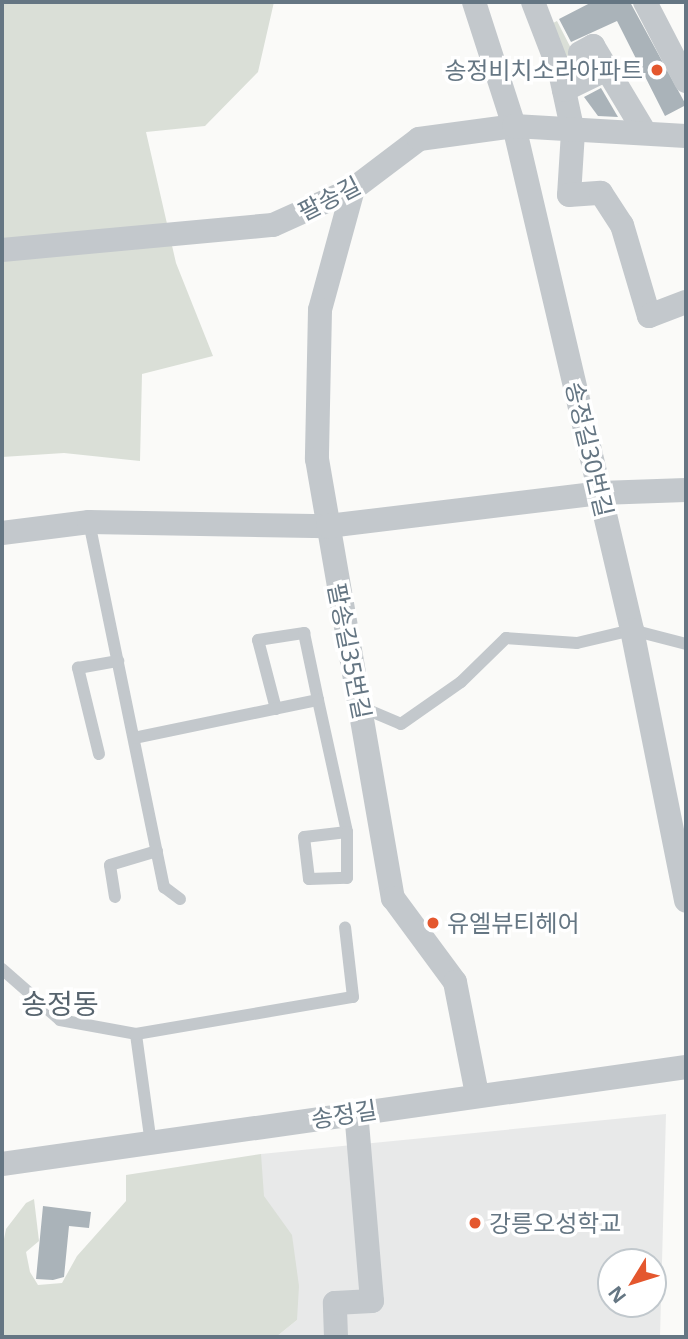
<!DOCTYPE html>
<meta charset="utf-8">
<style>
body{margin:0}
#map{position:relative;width:688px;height:1339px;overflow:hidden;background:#fafaf8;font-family:"Noto Sans","Noto Sans KR",sans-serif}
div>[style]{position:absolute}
.built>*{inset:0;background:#e8e9e9}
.green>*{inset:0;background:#dadfd7}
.building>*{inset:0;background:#aab3b9}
.service>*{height:12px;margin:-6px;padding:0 6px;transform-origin:6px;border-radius:6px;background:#c3c8cc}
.minor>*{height:24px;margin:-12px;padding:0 12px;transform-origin:12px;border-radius:12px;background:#c3c8cc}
.dots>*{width:19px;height:19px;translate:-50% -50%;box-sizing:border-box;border:4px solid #fff;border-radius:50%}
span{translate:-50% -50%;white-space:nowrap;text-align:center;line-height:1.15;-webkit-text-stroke:7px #fff;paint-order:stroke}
.poi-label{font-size:24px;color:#657683}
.right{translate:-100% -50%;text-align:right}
.left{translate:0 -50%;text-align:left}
.street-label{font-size:24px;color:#657683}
.quarter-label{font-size:28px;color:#57646e}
.frame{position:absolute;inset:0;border:4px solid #657683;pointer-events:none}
.north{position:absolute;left:597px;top:1248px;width:70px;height:70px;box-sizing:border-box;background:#fff;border:2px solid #c1c8cd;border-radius:50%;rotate:232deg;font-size:19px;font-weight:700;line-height:28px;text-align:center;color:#657683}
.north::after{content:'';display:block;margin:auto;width:24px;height:32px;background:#e4572e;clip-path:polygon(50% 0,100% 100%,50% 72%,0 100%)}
</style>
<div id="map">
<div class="built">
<div style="clip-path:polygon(evenodd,666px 1114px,660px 1337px,276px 1337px,297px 1320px,260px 1193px,261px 1154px,666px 1114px,611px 1262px,653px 1262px,653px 1304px,611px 1304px,611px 1262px)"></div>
</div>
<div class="green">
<div style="clip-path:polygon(2px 2px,274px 2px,258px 72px,205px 126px,146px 132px,176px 263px,213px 356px,142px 374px,140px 461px,64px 453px,2px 457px)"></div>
<div style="clip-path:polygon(557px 21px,576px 58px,590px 51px,598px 67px,572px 80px,545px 27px)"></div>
<div style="clip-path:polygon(261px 1154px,264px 1196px,292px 1235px,299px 1286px,297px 1320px,276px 1337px,2px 1337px,2px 1249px,6px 1229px,26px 1203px,34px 1199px,39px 1241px,26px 1252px,30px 1272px,38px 1285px,62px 1283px,77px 1256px,126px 1201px,126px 1175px)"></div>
</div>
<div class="building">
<div style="clip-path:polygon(592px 2px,630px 2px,686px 105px,665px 116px,617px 21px,571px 42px,559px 19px)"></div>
<div style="clip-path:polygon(601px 88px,618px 117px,598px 116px,584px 97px)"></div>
<div style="clip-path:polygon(43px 1206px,91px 1212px,89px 1228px,69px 1226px,64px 1277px,53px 1280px,36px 1279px)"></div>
</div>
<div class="service">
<div style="left:89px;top:522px;width:373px;rotate:78.4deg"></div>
<div style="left:164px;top:887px;width:20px;rotate:37deg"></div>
<div style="left:361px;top:707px;width:43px;rotate:23deg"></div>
<div style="left:401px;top:724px;width:73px;rotate:-35deg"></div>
<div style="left:461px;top:682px;width:63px;rotate:-44.4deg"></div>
<div style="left:506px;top:638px;width:71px;rotate:4deg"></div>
<div style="left:577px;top:643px;width:57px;rotate:-13.3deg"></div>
<div style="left:632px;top:630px;width:56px;rotate:14.5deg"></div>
<div style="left:276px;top:709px;width:71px;rotate:-104.6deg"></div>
<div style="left:258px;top:640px;width:47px;rotate:-8.7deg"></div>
<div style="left:304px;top:633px;width:68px;rotate:78.2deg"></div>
<div style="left:134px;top:738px;width:188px;rotate:-11.7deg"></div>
<div style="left:318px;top:700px;width:135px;rotate:77.6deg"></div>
<div style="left:347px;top:832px;width:43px;rotate:173.4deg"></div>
<div style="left:304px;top:837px;width:42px;rotate:83.2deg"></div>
<div style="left:309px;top:879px;width:38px;rotate:-2deg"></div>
<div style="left:347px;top:878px;width:46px;rotate:-90deg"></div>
<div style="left:99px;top:754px;width:89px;rotate:-103.7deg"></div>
<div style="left:78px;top:668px;width:41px;rotate:-9.9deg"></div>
<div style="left:115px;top:897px;width:32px;rotate:-99deg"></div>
<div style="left:110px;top:865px;width:49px;rotate:-16.6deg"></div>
<div style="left:2px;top:969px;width:77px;rotate:41.3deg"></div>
<div style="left:60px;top:1020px;width:77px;rotate:10.4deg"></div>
<div style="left:151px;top:1144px;width:111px;rotate:-97.8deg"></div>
<div style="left:136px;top:1034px;width:220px;rotate:-9.7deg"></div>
<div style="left:353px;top:997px;width:70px;rotate:-96.5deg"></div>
</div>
<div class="minor">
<div style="left:474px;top:2px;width:130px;rotate:72.1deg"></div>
<div style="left:514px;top:126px;width:518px;rotate:76.82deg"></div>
<div style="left:632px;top:630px;width:276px;rotate:78.7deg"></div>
<div style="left:533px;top:2px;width:75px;rotate:68.9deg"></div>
<div style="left:560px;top:72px;width:61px;rotate:77.8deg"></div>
<div style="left:573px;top:132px;width:63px;rotate:93.6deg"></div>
<div style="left:569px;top:195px;width:32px;rotate:-4deg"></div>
<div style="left:601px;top:193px;width:38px;rotate:57deg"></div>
<div style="left:622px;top:225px;width:95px;rotate:73.5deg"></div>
<div style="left:649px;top:316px;width:40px;rotate:-21deg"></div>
<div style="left:645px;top:2px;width:89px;rotate:62.6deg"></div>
<div style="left:580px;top:53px;width:15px;rotate:-28deg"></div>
<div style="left:593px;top:46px;width:99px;rotate:59deg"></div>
<div style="left:564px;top:90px;width:48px;rotate:-26deg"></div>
<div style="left:353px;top:189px;width:125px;rotate:105.3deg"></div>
<div style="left:320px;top:310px;width:149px;rotate:91.2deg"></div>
<div style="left:317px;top:459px;width:446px;rotate:80.2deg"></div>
<div style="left:393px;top:898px;width:104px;rotate:53.6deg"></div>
<div style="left:455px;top:982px;width:114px;rotate:78.9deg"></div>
<div style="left:2px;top:250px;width:272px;rotate:-5.3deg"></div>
<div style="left:273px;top:225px;width:88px;rotate:-24.2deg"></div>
<div style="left:353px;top:189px;width:83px;rotate:-37.1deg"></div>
<div style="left:419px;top:139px;width:96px;rotate:-7.8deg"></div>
<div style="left:514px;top:126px;width:172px;rotate:3.3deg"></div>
<div style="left:2px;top:533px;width:88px;rotate:-7.2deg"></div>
<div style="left:89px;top:522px;width:239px;rotate:1deg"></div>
<div style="left:328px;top:526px;width:274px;rotate:-6.9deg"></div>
<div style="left:600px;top:493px;width:86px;rotate:-2deg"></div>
<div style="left:2px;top:1164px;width:691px;rotate:-8.07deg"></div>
<div style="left:336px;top:1337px;width:34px;rotate:-92deg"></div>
<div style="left:335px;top:1303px;width:37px;rotate:-3deg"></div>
<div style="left:372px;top:1301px;width:190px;rotate:-94.8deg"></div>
</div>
<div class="dots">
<div style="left:657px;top:70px;background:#e4572e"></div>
<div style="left:433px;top:923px;background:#e4572e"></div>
<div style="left:475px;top:1223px;background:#e4572e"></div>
</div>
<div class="poi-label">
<span class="right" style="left:643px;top:70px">송정비치소라아파트</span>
<span class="left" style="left:447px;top:923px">유엘뷰티헤어</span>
<span class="left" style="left:489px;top:1223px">강릉오성학교</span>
</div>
<div class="street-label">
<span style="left:329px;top:198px;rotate:-27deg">팔송길</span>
<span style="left:590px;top:449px;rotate:77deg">송정길30번길</span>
<span style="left:350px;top:651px;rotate:79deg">팔송길35번길</span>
<span style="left:344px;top:1114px;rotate:-9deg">송정길</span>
</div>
<div class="quarter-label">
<span style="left:60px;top:1003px">송정동</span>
</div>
<div class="frame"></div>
<div class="north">N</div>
</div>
